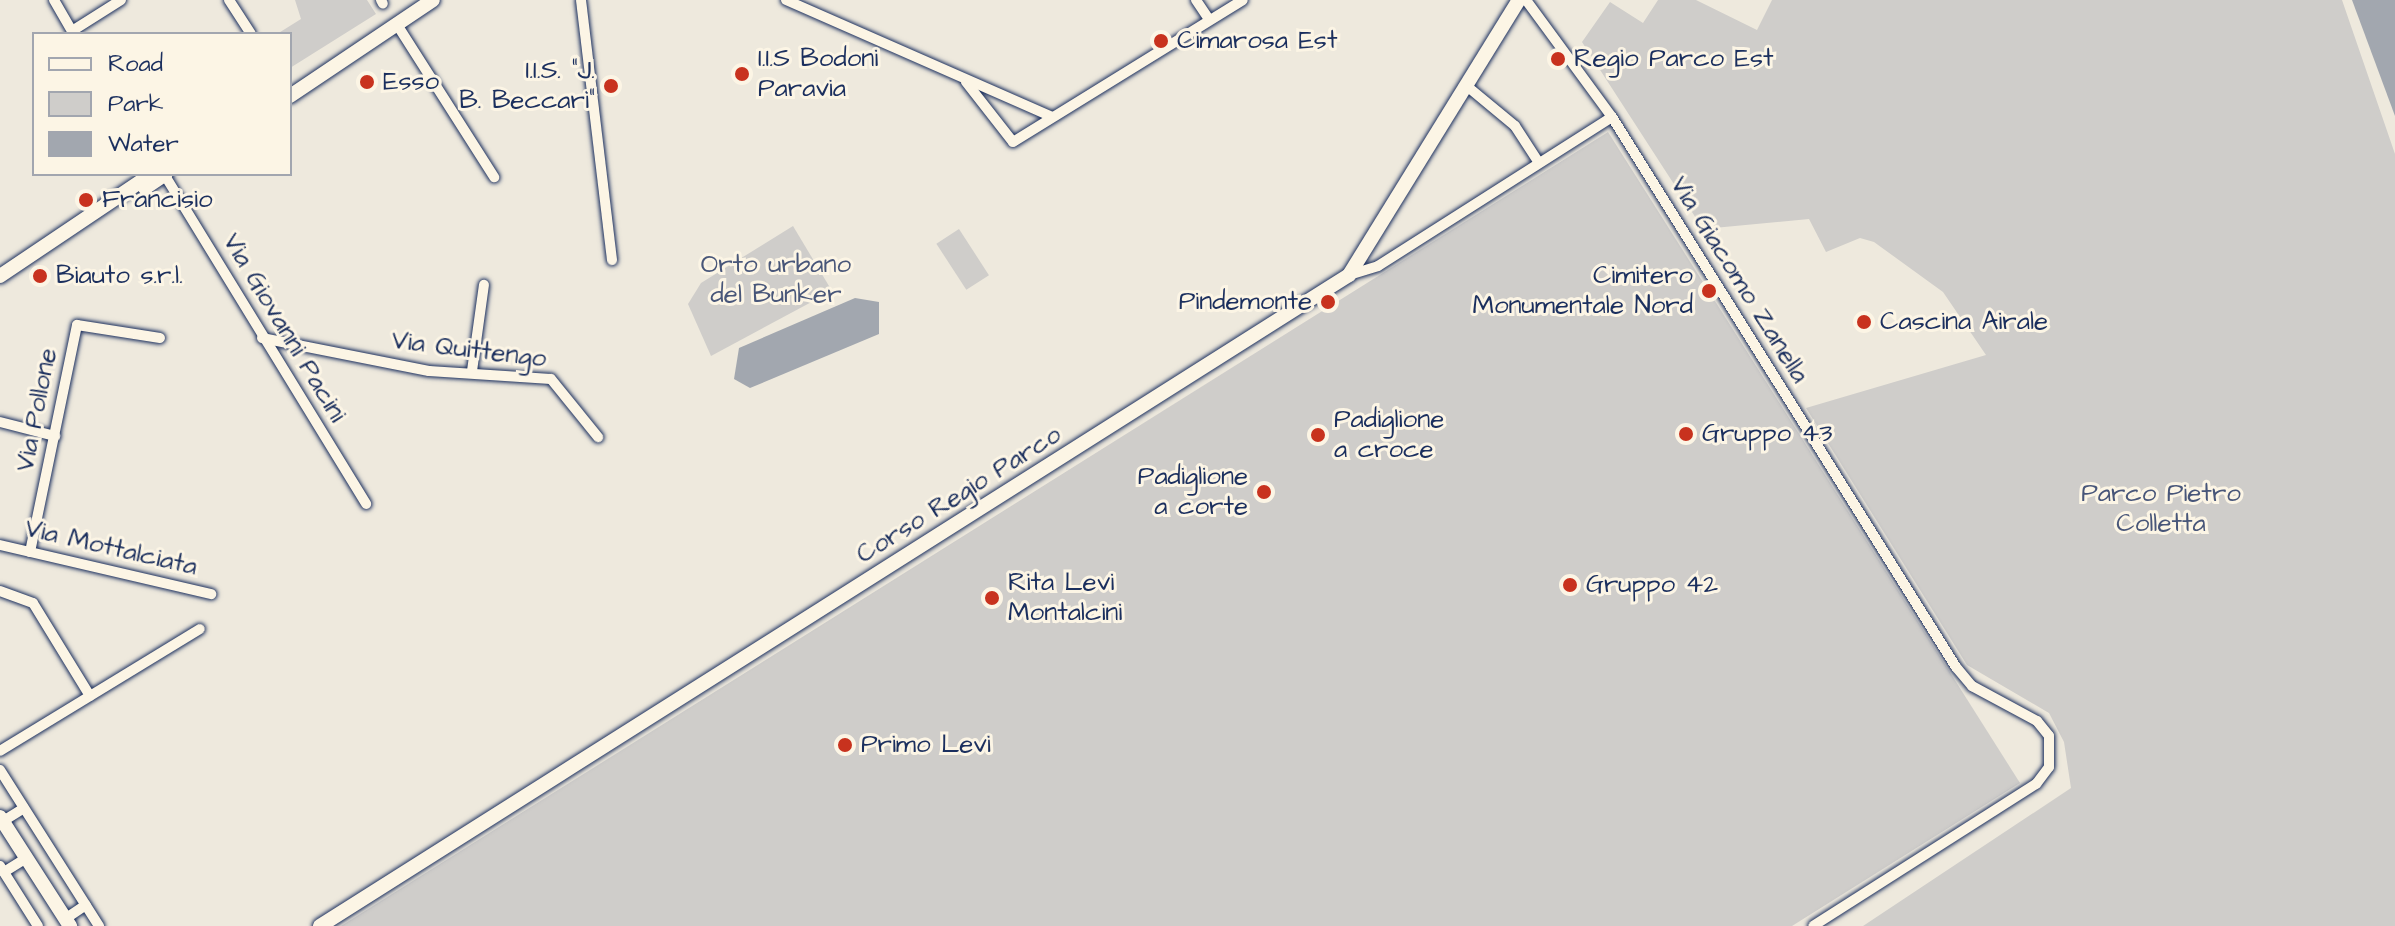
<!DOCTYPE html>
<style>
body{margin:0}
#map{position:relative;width:2395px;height:926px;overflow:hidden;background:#eee9dd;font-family:"Architects Daughter",sans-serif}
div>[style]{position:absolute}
.green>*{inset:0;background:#cfcdca;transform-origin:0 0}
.water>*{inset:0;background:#a2a7af}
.roads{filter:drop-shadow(0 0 2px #1b2f5e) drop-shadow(0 0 2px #1b2f5e)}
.street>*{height:10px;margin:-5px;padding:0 5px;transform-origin:5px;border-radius:5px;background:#fcf5e5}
.secondary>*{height:14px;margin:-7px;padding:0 7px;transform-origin:7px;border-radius:7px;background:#fcf5e5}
.dots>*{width:22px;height:22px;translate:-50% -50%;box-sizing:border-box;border:4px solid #fcf5e5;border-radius:50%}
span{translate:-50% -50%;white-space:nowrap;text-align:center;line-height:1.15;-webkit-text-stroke:6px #fcf5e5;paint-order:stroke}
.poi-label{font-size:26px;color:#1b2f5e}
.left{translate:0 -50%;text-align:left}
.right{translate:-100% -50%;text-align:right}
.park-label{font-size:26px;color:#485679}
.street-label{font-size:26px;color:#1b2f5e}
.legend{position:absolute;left:32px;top:32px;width:260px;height:144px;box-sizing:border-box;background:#fcf5e5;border:2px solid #a2a6af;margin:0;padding:10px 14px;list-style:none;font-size:24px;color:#1b2f5e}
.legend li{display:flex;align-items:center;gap:16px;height:40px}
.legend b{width:40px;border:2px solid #a2a6af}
</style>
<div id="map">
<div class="green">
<div style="clip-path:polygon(295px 0,367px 0,376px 14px,290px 68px,290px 34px,277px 34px,301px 19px)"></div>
<div style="clip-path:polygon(1658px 0,1696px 0,1757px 30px,1772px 0,2342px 0,2395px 154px,2395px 926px,1863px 926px,2071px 788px,2064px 742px,2049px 713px,1967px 665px,1806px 408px,1986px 355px,1943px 292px,1874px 242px,1860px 238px,1826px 252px,1809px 219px,1703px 229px,1582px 42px,1610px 2px,1643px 23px)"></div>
<div style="clip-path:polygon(1608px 132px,2020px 783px,1792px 926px,341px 926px)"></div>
<div style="clip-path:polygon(793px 226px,832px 291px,711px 356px,688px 304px,701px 283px)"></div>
<div style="left:959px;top:229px;width:55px;height:27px;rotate:57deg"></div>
</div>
<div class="water">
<div style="clip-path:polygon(2352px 0,2395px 0,2395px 116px)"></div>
<div style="clip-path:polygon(855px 298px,879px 302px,879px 334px,750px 388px,734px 379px,739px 348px)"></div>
</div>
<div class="roads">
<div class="street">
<div style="left:54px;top:0;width:39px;rotate:60deg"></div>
<div style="left:229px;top:0;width:40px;rotate:57.1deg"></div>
<div style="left:381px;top:0;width:4px;rotate:63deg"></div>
<div style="left:581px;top:0;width:262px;rotate:83.2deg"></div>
<div style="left:786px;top:0;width:291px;rotate:23.7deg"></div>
<div style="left:1196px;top:0;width:22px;rotate:56deg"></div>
<div style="left:1526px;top:0;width:145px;rotate:53.7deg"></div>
<div style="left:1612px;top:117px;width:649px;rotate:57.98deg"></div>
<div style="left:1956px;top:667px;width:25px;rotate:50deg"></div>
<div style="left:1972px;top:686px;width:74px;rotate:28.3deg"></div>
<div style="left:2037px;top:721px;width:19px;rotate:51deg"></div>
<div style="left:2049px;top:736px;width:31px;rotate:90deg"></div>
<div style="left:2049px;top:767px;width:21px;rotate:127deg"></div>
<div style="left:2036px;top:784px;width:264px;rotate:147.5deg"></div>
<div style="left:396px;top:23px;width:183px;rotate:57.5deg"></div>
<div style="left:72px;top:31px;width:58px;rotate:-32.3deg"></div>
<div style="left:966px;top:82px;width:76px;rotate:51.9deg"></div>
<div style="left:1013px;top:142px;width:270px;rotate:-31.7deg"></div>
<div style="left:1468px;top:87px;width:61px;rotate:39.7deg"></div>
<div style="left:1515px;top:126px;width:44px;rotate:57deg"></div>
<div style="left:164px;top:174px;width:387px;rotate:58.5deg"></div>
<div style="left:1349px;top:275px;width:30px;rotate:-17deg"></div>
<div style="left:1378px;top:266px;width:277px;rotate:-32.5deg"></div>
<div style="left:262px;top:338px;width:170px;rotate:11.2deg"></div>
<div style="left:429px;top:371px;width:122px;rotate:3.8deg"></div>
<div style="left:551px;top:379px;width:75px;rotate:51deg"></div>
<div style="left:472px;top:371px;width:87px;rotate:-82.1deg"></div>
<div style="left:0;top:422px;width:57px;rotate:14.3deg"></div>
<div style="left:0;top:545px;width:217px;rotate:13.1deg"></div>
<div style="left:30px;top:552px;width:232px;rotate:-78.3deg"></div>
<div style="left:77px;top:325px;width:84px;rotate:8.9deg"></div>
<div style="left:0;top:591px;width:35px;rotate:20deg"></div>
<div style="left:33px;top:603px;width:109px;rotate:58.5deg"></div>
<div style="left:0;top:751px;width:234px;rotate:-31.4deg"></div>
<div style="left:0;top:770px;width:185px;rotate:57.6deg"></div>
<div style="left:0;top:823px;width:28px;rotate:-32deg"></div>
<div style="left:0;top:866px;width:71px;rotate:57.7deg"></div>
<div style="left:4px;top:872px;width:26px;rotate:-32deg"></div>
<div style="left:65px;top:919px;width:25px;rotate:-34deg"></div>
</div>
<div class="secondary">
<div style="left:290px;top:96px;width:172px;rotate:-33.9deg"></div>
<div style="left:145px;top:188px;width:25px;rotate:-34deg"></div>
<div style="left:0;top:276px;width:183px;rotate:-33.9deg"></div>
<div style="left:0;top:817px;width:130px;rotate:57.3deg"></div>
<div style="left:320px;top:926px;width:1218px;rotate:-32.32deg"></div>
<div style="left:1349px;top:275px;width:323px;rotate:-58.3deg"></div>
</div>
</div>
<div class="dots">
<div style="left:1161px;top:41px;background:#c8321e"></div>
<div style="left:1558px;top:59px;background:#c8321e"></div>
<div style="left:742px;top:74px;background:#c8321e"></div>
<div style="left:367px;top:82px;background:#c8321e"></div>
<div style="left:611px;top:86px;background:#c8321e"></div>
<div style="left:86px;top:200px;background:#c8321e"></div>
<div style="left:40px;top:276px;background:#c8321e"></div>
<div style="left:1709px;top:291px;background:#c8321e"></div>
<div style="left:1328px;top:302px;background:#c8321e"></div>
<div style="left:1864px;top:322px;background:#c8321e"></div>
<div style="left:1686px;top:434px;background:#c8321e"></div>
<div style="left:1318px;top:435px;background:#c8321e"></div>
<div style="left:1264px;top:492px;background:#c8321e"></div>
<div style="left:1570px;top:585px;background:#c8321e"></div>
<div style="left:992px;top:598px;background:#c8321e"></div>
<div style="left:845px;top:745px;background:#c8321e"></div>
</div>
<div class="poi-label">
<span class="left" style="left:1177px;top:41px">Cimarosa Est</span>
<span class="left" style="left:758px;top:74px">I.I.S Bodoni<br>Paravia</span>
<span class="left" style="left:1574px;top:59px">Regio Parco Est</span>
<span class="right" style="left:595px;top:86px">I.I.S. "J.<br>B. Beccari"</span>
<span class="left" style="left:383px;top:82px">Esso</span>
<span class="left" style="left:102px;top:200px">Francisio</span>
<span class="left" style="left:56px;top:276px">Biauto s.r.l.</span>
<span class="right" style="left:1693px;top:291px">Cimitero<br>Monumentale Nord</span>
<span class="right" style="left:1312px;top:302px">Pindemonte</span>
<span class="left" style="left:1880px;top:322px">Cascina Airale</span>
<span class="left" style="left:1334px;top:435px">Padiglione<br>a croce</span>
<span class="left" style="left:1702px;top:434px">Gruppo 43</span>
<span class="right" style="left:1248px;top:492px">Padiglione<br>a corte</span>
<span class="left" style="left:1008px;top:598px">Rita Levi<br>Montalcini</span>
<span class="left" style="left:1586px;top:585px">Gruppo 42</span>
<span class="left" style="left:861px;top:745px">Primo Levi</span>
</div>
<div class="park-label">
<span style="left:776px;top:280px">Orto urbano<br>del Bunker</span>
<span style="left:2161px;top:509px">Parco Pietro<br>Colletta</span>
</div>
<div class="street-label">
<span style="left:1739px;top:280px;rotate:58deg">Via Giacomo Zanella</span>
<span style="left:284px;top:328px;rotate:59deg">Via Giovanni Pacini</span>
<span style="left:469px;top:350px;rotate:7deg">Via Quittengo</span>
<span style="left:37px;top:410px;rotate:-79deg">Via Pollone</span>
<span style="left:959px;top:495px;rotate:-32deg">Corso Regio Parco</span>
<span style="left:111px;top:548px;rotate:13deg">Via Mottalciata</span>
</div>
<ul class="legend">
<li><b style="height:10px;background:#fcf5e5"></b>Road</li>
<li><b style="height:22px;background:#cfcdca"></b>Park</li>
<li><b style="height:22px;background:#a2a7af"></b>Water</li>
</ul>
</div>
